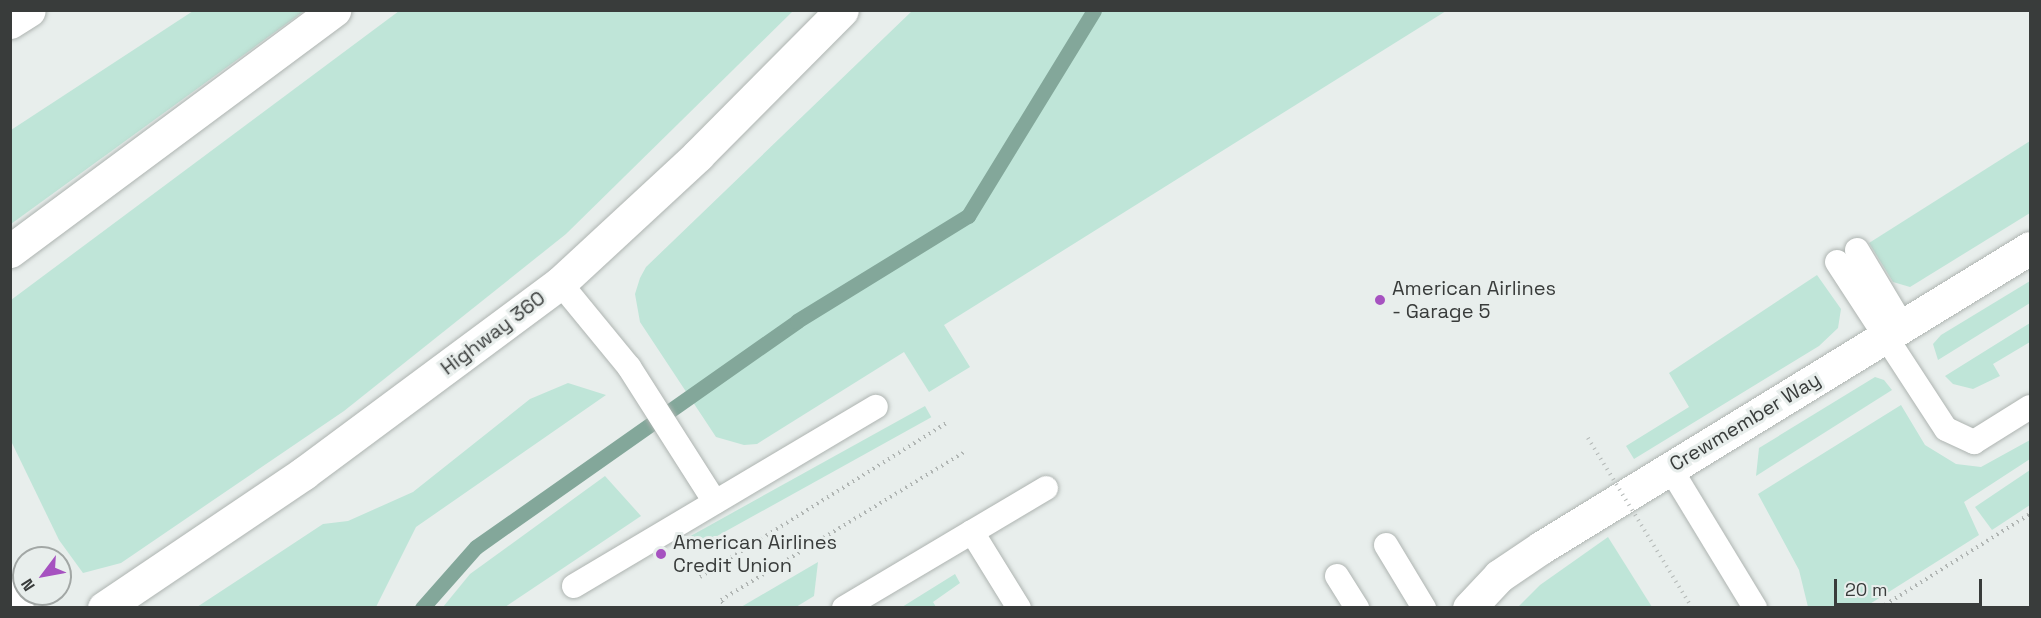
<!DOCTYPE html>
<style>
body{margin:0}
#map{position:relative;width:2041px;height:618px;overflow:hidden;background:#e8eeec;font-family:"Space Grotesk",sans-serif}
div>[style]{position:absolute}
.green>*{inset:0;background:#bfe5d8;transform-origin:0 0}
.stream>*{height:15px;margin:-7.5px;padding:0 7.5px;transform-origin:7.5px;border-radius:7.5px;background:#83a79a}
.path>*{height:4px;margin-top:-2px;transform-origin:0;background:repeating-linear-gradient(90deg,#b0b5b3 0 1.5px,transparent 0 6px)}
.roads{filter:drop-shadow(0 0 2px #aeb4b1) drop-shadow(0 0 2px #aeb4b1)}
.lane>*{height:24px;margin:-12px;padding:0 12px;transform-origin:12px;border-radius:12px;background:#fff}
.street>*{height:33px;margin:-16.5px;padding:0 16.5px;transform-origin:16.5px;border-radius:16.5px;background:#fff}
.secondary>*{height:33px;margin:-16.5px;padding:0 16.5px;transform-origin:16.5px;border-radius:16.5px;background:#fff}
.highway>*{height:33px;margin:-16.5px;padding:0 16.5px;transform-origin:16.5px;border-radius:16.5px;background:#fff}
.path-bridge>*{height:4px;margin-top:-2px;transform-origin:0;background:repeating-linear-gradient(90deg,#b0b5b3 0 1.5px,transparent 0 6px)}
.dots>*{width:16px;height:16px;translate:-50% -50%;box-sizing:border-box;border:3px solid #e8eeec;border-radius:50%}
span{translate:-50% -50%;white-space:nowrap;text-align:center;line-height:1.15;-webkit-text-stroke:6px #e8eeec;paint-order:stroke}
.poi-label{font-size:20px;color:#393c3b}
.left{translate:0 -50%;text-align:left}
.street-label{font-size:20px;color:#393c3b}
.frame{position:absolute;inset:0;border:12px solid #393c3b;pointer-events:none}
.north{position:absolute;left:12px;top:546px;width:60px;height:60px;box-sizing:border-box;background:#e8eeec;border:2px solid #a2a7a5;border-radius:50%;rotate:238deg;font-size:16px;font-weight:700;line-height:24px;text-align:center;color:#393c3b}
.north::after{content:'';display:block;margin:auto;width:21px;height:27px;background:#a652c0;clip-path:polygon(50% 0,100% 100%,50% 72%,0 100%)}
.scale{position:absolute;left:1834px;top:579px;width:148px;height:27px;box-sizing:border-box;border:3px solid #393c3b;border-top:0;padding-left:8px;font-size:18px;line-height:21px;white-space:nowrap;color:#393c3b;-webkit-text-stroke:4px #e8eeec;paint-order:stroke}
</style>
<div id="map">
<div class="green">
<div style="clip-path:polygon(193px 11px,304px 11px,11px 224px,11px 130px)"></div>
<div style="clip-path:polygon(399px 11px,793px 11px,566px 234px,344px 411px,121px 563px,83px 573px,59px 540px,11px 441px,11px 300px)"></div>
<div style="clip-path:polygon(912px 11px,913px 10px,1446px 11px,944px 325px,970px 367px,929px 392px,904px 352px,757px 444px,744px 445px,716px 437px,640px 322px,635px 294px,640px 278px,646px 267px)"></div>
<div style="clip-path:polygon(2030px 141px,2030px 213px,1910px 287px,1893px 282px,1869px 243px)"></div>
<div style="clip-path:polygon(1817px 275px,1841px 309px,1838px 328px,1819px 346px,1634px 459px,1626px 446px,1689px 407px,1669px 373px)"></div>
<div style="clip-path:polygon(2030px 281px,2030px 303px,1938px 360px,1933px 344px,1941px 335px)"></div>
<div style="clip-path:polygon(2030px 323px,2030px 342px,1993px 364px,2000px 376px,1973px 389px,1953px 384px,1945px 376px)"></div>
<div style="clip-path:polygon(1875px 377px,1884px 380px,1892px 390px,1756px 476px,1759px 448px)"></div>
<div style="clip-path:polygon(568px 383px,606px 395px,416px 527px,376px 607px,197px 607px,323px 524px,348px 521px,413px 492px,530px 399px)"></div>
<div style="clip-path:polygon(1901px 405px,1925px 445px,1956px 464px,1981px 467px,2030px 440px,2030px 459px,1964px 502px,1979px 535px,1865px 607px,1808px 607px,1799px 570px,1758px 494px)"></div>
<div style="left:925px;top:406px;width:13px;height:270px;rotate:61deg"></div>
<div style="clip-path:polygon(2030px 470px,2030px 505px,1992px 530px,1975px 507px)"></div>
<div style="clip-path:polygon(605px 476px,641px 516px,505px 607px,443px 607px,470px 574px)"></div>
<div style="clip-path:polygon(1608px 537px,1652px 607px,1518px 607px,1540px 585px)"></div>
<div style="clip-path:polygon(818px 562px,814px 596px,796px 607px,741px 607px)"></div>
<div style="clip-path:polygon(955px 574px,960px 583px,933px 602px,936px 607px,902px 607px)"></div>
</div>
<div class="stream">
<div style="left:422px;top:608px;width:81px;rotate:-48.5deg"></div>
<div style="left:476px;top:547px;width:393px;rotate:-35.1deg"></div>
<div style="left:797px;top:321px;width:201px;rotate:-31.6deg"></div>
<div style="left:968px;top:216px;width:241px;rotate:-58.5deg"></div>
</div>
<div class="path">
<div style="left:700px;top:577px;width:292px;rotate:-32deg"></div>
<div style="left:726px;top:608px;width:9px;rotate:-122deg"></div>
<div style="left:721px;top:600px;width:287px;rotate:-31.3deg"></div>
<div style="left:1880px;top:608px;width:177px;rotate:-32.1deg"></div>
</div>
<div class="roads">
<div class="lane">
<div style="left:1857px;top:250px;width:90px;rotate:59.1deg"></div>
<div style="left:1837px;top:262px;width:199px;rotate:56.9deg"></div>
<div style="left:1946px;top:429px;width:31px;rotate:25deg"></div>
<div style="left:1974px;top:442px;width:66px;rotate:-32deg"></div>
<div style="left:560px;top:283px;width:109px;rotate:50.6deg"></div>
<div style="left:629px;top:367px;width:160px;rotate:57.5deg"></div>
<div style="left:1670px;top:468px;width:164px;rotate:58.7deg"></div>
<div style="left:972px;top:532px;width:86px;rotate:-30.7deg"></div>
<div style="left:1386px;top:545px;width:74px;rotate:58.9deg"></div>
<div style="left:1337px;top:576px;width:38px;rotate:58deg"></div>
<div style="left:574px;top:586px;width:351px;rotate:-30.7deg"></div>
<div style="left:844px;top:608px;width:149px;rotate:-30.7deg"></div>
<div style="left:972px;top:532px;width:89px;rotate:58.3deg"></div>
</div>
<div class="street">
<div style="left:1469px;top:608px;width:44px;rotate:-46.8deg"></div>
<div style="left:1499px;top:576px;width:52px;rotate:-34deg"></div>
<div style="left:1542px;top:547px;width:572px;rotate:-31.5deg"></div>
</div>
<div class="secondary">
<div style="left:10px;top:595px;width:15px;rotate:62deg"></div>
<div style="left:104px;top:608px;width:241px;rotate:-34deg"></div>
<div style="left:304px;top:473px;width:319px;rotate:-36.6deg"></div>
<div style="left:560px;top:283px;width:188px;rotate:-42.8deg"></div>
<div style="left:698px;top:155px;width:204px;rotate:-45.2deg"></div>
</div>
<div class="highway">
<div style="left:10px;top:22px;width:22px;rotate:-32deg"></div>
<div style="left:10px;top:251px;width:404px;rotate:-36.6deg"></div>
</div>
</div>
<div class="path-bridge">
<div style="left:1588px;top:438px;width:199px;rotate:58.5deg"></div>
</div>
<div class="dots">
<div style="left:1380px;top:300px;background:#a652c0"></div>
<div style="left:661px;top:554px;background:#a652c0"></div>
</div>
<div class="poi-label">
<span class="left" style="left:1392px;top:300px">American Airlines<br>- Garage 5</span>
<span class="left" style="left:673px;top:554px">American Airlines<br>Credit Union</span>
</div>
<div class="street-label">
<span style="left:493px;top:333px;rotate:-37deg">Highway 360</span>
<span style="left:1745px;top:422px;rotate:-31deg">Crewmember Way</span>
</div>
<div class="frame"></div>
<div class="north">N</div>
<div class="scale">20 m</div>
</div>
